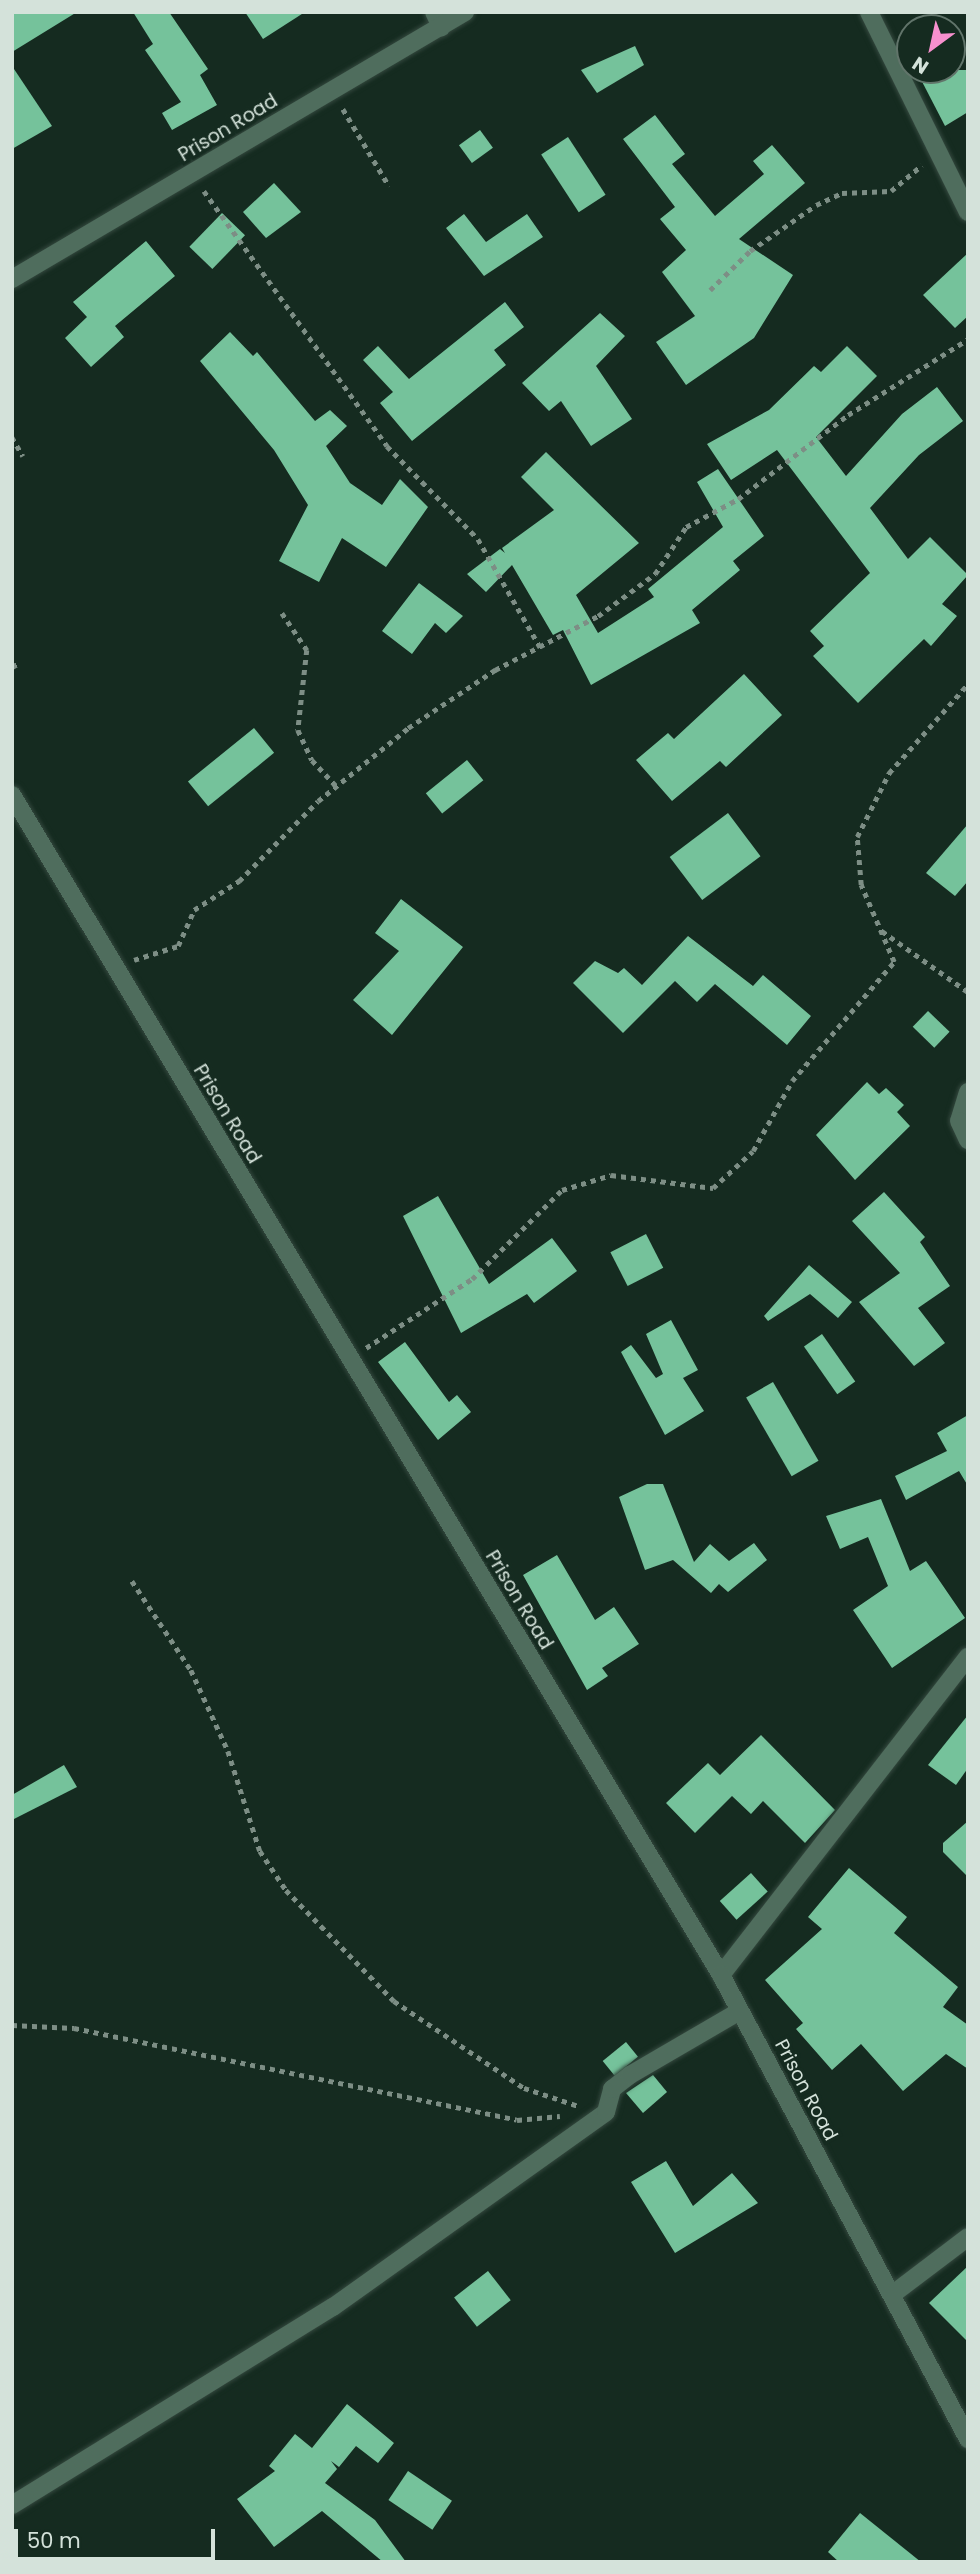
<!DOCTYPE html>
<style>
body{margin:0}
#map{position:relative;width:980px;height:2574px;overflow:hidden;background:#152b20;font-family:Poppins,sans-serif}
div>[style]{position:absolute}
.building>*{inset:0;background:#75c29b;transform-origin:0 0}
.path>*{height:4.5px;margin-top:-2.25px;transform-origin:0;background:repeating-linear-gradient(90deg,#7d8e85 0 5px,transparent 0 10px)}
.roads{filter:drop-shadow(0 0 2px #34483e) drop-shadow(0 0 2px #34483e)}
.minor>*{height:18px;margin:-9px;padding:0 9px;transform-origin:9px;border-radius:9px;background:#4f6d5d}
.tertiary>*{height:18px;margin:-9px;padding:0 9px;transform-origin:9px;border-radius:9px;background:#4f6d5d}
span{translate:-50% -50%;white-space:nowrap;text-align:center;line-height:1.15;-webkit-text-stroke:7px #152b20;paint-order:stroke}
.street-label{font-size:19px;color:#d4e2da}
.frame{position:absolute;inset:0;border:14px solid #d4e2da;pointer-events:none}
.north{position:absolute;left:896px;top:14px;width:70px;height:70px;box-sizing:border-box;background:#152b20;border:2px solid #61746a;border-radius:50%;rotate:213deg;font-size:19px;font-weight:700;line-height:28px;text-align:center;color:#d4e2da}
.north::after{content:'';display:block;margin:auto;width:24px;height:32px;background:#f790ce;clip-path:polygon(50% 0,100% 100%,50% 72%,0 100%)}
.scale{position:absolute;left:14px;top:2529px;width:201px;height:32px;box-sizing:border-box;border:4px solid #d4e2da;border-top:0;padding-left:9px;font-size:21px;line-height:24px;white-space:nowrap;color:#d4e2da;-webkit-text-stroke:5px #152b20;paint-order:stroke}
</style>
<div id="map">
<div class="building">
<div style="clip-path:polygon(12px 12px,77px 12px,12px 52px)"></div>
<div style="clip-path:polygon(133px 12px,169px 12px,208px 69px,200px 75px,217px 105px,172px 130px,162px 113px,181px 102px,145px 50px,153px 44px)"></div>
<div style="clip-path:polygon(245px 12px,305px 12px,263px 39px)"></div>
<div style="clip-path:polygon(635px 46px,644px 65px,597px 93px,581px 70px)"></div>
<div style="clip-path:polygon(12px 66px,52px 126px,12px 149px)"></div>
<div style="clip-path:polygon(916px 70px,968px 70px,968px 112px,945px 126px)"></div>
<div style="clip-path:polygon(655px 115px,685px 154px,672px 164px,715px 216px,764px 174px,753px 161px,772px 145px,805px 183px,739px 239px,793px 275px,754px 338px,686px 385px,656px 342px,695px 316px,662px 272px,686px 250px,660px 219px,675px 207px,623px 139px)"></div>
<div style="left:480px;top:130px;width:22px;height:26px;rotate:54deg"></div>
<div style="left:568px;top:137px;width:69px;height:32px;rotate:57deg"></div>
<div style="clip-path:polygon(274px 183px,301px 212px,266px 238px,243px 212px)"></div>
<div style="left:222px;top:213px;width:32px;height:47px;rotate:44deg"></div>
<div style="clip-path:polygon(464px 214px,486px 242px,527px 214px,543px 237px,484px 276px,446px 228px)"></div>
<div style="clip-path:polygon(146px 241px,175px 276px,115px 326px,124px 337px,91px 367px,65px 338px,87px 317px,73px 302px)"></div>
<div style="clip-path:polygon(968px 253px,968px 316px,955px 328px,923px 295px)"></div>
<div style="clip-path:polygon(505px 302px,524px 327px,494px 350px,506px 365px,412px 441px,380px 403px,393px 392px,363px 360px,378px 346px,409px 379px)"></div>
<div style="clip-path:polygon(600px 313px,625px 336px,596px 366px,632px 419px,591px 446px,561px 401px,549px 411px,522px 383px)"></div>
<div style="clip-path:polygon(230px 332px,253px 356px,257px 352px,315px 421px,330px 410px,347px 426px,326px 446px,350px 483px,382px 505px,400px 479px,428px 507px,386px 567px,342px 538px,319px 582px,279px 561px,308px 505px,274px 450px,200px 361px)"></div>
<div style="clip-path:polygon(847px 346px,877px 376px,816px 437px,846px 476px,902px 414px,937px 387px,963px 421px,919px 455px,870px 508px,908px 559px,930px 537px,968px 575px,942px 604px,957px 616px,931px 646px,924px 639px,858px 703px,813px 656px,824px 646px,810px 631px,870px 573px,777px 450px,731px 480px,707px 444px,769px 410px,814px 366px,821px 372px)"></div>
<div style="clip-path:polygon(546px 452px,639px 543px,576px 595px,598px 633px,654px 597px,648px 589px,723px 527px,697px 482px,718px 469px,764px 536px,733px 561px,740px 570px,692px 610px,700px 623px,591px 685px,563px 630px,553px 635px,512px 565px,486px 592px,467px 574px,500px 549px,505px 553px,502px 548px,554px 510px,521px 477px)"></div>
<div style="clip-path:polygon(419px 583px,463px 616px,446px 633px,435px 623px,412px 654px,382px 631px)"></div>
<div style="clip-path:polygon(744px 674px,782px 715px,726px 767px,720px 761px,672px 801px,636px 760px,668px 733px,674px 739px)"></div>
<div style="left:254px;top:728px;width:32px;height:85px;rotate:51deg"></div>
<div style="left:467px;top:760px;width:26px;height:53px;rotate:51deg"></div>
<div style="left:728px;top:813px;width:54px;height:73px;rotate:53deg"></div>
<div style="clip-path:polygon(968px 824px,968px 881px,955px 896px,926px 873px)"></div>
<div style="clip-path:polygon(401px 899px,463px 947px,392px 1035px,353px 1000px,399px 951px,375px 933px)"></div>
<div style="clip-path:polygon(688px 936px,753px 986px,763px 975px,811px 1016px,787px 1045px,715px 984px,697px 1002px,675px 981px,623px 1033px,573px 983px,595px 961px,618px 973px,624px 968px,642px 985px)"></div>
<div style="left:928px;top:1011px;width:30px;height:22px;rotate:44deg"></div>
<div style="clip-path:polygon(867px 1082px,879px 1094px,886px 1088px,904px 1105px,897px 1112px,910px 1126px,855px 1180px,816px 1135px)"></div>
<div style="clip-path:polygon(884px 1192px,925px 1237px,920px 1242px,950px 1286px,918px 1308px,945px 1343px,914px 1366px,859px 1302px,900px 1273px,852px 1221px)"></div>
<div style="clip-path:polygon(438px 1196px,489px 1284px,552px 1238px,577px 1271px,534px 1303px,527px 1294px,461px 1333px,403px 1216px)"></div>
<div style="left:646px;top:1234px;width:38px;height:40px;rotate:63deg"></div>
<div style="clip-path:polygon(809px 1265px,852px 1302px,838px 1318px,810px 1294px,768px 1321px,764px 1316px)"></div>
<div style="clip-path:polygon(671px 1320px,698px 1370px,683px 1378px,704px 1411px,665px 1435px,621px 1352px,631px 1345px,656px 1378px,663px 1374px,646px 1334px)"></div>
<div style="left:822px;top:1334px;width:58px;height:22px;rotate:55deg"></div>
<div style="clip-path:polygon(405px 1342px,449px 1402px,457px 1395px,471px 1412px,438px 1440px,378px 1362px)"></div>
<div style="left:773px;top:1382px;width:91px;height:31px;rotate:60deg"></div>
<div style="clip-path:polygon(968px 1415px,968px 1486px,959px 1471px,906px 1500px,895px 1476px,947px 1451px,937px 1433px)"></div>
<div style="clip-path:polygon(647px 1484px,663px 1484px,694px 1562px,710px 1544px,729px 1561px,754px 1543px,767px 1560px,728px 1592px,719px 1584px,711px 1593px,673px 1560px,645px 1570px,619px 1497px)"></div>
<div style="clip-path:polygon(881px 1499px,910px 1571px,926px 1561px,965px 1618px,892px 1668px,853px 1610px,888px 1586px,868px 1537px,840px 1549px,826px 1516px)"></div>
<div style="clip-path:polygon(557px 1555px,595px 1620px,614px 1607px,639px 1644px,602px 1668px,608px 1676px,587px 1690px,523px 1575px)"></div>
<div style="clip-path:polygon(968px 1715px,968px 1768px,956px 1785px,928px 1765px)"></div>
<div style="clip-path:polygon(761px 1735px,835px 1810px,805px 1843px,763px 1801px,751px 1814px,732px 1796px,695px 1833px,666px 1803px,708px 1763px,720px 1775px)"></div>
<div style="clip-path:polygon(64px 1765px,77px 1787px,12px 1820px,12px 1795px)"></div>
<div style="clip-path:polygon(968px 1821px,968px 1877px,943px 1852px,943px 1843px)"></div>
<div style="clip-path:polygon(849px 1868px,907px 1917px,894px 1933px,958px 1987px,943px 2007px,968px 2025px,968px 2069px,946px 2054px,903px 2091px,861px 2044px,832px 2070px,796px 2029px,803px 2023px,765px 1980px,822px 1929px,808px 1917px)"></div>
<div style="left:751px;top:1873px;width:25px;height:42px;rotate:48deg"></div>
<div style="left:626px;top:2042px;width:19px;height:30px;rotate:51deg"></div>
<div style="clip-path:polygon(653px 2075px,667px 2092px,643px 2113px,626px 2093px)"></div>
<div style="clip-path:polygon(666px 2161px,693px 2206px,732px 2173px,758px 2203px,675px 2253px,631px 2182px)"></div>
<div style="clip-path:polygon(968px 2266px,968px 2342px,929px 2303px)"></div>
<div style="left:488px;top:2271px;width:37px;height:43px;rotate:52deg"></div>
<div style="clip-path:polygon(347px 2404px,394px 2443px,378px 2463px,356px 2446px,339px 2467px,331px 2461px,337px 2469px,325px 2483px,375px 2520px,406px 2562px,383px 2562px,322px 2511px,274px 2547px,237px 2499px,275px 2471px,269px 2466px,295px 2434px,312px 2448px)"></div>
<div style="left:408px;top:2471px;width:53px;height:35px;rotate:34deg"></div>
<div style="clip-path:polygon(860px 2513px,921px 2562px,839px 2562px,828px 2552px)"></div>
</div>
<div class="path">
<div style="left:343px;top:109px;width:90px;rotate:59.1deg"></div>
<div style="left:204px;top:191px;width:314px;rotate:54.3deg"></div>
<div style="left:387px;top:446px;width:130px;rotate:45.6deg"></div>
<div style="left:478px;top:539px;width:125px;rotate:60.1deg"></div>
<div style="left:710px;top:290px;width:56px;rotate:-44.3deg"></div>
<div style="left:750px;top:251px;width:80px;rotate:-34.9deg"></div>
<div style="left:816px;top:205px;width:29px;rotate:-25deg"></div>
<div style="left:842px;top:193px;width:49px;rotate:-2.3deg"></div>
<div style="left:891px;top:191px;width:40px;rotate:-40deg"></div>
<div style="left:12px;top:437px;width:22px;rotate:60deg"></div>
<div style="left:282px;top:613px;width:45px;rotate:56deg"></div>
<div style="left:307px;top:650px;width:81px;rotate:96.4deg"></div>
<div style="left:298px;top:730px;width:33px;rotate:65deg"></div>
<div style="left:312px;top:760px;width:35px;rotate:47deg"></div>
<div style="left:12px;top:667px;width:8px;rotate:-30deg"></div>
<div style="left:882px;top:931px;width:105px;rotate:35.3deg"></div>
<div style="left:134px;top:960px;width:46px;rotate:-17.7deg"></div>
<div style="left:178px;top:946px;width:39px;rotate:-66deg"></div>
<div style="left:194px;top:910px;width:54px;rotate:-32.8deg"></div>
<div style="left:239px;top:881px;width:112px;rotate:-45.4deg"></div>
<div style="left:318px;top:801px;width:116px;rotate:-39deg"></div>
<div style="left:408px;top:728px;width:105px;rotate:-33.7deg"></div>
<div style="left:495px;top:670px;width:116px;rotate:-27.7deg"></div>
<div style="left:598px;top:616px;width:71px;rotate:-36.4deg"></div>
<div style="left:655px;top:574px;width:56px;rotate:-56.6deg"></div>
<div style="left:686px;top:527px;width:59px;rotate:-28.3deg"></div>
<div style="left:738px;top:499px;width:138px;rotate:-37.4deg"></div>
<div style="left:848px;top:415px;width:142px;rotate:-32.3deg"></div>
<div style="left:366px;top:1348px;width:126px;rotate:-33.1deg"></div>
<div style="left:472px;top:1279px;width:127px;rotate:-44.7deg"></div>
<div style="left:562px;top:1190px;width:51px;rotate:-17deg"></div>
<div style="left:611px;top:1175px;width:103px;rotate:7.3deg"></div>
<div style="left:713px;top:1188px;width:54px;rotate:-42.8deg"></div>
<div style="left:753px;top:1151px;width:80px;rotate:-60.9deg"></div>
<div style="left:792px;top:1081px;width:157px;rotate:-49.4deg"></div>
<div style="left:894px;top:962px;width:84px;rotate:-113.2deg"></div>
<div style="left:861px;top:885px;width:48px;rotate:-94.8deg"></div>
<div style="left:857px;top:837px;width:72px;rotate:-63.4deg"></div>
<div style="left:889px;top:773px;width:119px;rotate:-48.4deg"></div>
<div style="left:132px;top:1581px;width:107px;rotate:56.5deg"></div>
<div style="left:191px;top:1670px;width:89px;rotate:65.4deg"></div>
<div style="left:228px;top:1751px;width:105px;rotate:72.3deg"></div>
<div style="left:260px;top:1851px;width:47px;rotate:56.3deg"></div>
<div style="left:286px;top:1890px;width:155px;rotate:45.8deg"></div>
<div style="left:394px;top:2001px;width:156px;rotate:33.8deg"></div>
<div style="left:524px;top:2088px;width:57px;rotate:18.4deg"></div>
<div style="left:12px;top:2025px;width:62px;rotate:2.8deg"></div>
<div style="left:74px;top:2028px;width:452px;rotate:11.7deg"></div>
<div style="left:517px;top:2120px;width:43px;rotate:-5.3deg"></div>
</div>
<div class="roads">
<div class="minor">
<div style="left:434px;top:12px;width:17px;rotate:65deg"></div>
<div style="left:869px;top:12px;width:223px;rotate:63.7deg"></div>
<div style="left:968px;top:1092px;width:30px;rotate:107deg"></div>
<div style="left:959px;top:1121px;width:21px;rotate:65deg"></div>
<div style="left:721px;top:1975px;width:403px;rotate:-52.2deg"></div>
<div style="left:893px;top:2294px;width:94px;rotate:-37.2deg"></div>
<div style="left:12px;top:2505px;width:377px;rotate:-31.7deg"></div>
<div style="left:333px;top:2307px;width:335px;rotate:-35.5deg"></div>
<div style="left:606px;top:2112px;width:24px;rotate:-75deg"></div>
<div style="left:612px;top:2089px;width:23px;rotate:-38deg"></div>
<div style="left:630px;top:2075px;width:127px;rotate:-30.2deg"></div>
</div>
<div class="tertiary">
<div style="left:12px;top:279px;width:526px;rotate:-30.52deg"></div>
<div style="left:12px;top:795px;width:1377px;rotate:59deg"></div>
<div style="left:721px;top:1975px;width:526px;rotate:61.97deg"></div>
</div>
</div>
<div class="street-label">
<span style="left:228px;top:128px;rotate:-31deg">Prison Road</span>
<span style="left:227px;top:1114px;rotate:59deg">Prison Road</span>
<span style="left:519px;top:1600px;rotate:59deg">Prison Road</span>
<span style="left:806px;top:2090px;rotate:62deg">Prison Road</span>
</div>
<div class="frame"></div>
<div class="north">N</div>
<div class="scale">50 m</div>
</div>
